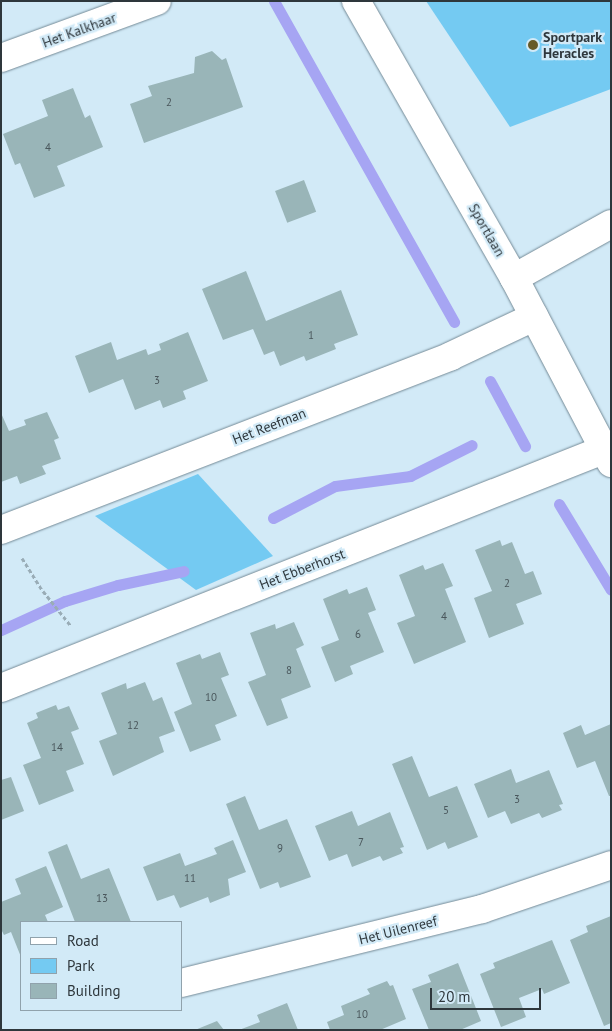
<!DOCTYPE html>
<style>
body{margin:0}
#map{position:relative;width:612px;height:1031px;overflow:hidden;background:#d2eaf7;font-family:"PT Sans",sans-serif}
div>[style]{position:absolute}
.green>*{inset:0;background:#74caf2}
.stream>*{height:11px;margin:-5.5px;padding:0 5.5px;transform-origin:5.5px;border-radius:5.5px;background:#a6a5f3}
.building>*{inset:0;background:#99b5b8;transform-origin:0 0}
.path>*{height:3px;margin-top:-1.5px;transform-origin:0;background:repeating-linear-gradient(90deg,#99acb6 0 4px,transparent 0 6.5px)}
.roads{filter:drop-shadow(0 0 1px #748a96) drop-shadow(0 0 1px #748a96)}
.minor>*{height:28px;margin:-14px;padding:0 14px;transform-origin:14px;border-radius:14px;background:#fff}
.dots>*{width:14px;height:14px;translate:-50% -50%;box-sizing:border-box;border:2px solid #d2eaf7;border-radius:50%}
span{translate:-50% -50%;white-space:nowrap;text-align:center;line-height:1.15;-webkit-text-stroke:4.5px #d2eaf7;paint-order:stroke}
.number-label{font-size:11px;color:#49565b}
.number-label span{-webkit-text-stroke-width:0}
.street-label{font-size:14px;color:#2e373c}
.poi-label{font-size:14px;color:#2e373c;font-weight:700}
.left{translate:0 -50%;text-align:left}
.frame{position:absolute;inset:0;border:2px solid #2e373c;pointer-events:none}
.legend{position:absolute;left:20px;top:921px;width:162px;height:90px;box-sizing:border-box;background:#d2eaf7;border:1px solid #90a2ac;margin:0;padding:6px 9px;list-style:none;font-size:15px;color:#2e373c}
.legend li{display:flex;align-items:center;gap:10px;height:25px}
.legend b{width:25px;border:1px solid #90a2ac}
.scale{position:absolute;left:430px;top:988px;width:111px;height:22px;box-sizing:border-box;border:2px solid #2e373c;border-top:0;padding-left:6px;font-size:15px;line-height:18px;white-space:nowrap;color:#2e373c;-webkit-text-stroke:4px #d2eaf7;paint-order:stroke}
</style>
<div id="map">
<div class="green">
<div style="clip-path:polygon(426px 1px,611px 1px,611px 89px,510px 127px)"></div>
<div style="clip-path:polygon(198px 474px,273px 556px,196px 590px,95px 516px)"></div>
</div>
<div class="stream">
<div style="left:274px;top:1px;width:368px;rotate:60.7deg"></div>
<div style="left:490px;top:381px;width:74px;rotate:61.7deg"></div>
<div style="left:559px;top:504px;width:100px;rotate:58.8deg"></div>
<div style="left:273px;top:518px;width:70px;rotate:-27.3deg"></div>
<div style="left:335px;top:486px;width:76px;rotate:-7.6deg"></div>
<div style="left:410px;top:476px;width:69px;rotate:-26.6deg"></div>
<div style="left:1px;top:630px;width:70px;rotate:-24.4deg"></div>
<div style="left:65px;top:601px;width:55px;rotate:-16.8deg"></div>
<div style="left:118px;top:585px;width:67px;rotate:-12deg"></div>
</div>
<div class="building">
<div style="clip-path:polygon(212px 51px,222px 60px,226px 58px,243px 107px,144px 143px,130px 104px,152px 96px,148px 86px,194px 73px,195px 57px)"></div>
<div style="clip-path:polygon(73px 88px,85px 118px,90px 115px,103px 147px,57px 166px,65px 186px,34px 198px,20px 163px,15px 165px,3px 134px,48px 116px,42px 100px)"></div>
<div style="left:304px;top:180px;width:34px;height:31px;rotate:69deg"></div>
<div style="clip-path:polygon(246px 271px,266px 321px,341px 290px,358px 335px,334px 344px,336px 349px,306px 361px,304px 356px,280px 366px,274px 351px,264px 355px,253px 329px,223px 340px,202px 289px)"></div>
<div style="clip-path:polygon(188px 332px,208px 381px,183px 391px,186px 399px,163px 408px,160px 400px,135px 410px,123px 379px,89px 393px,75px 356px,111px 342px,117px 360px,146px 349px,148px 355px,161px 350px,159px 344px)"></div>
<div style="clip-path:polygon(47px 412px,59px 438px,54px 440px,61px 459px,42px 466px,46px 474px,20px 484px,17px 476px,1px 482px,1px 413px,9px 431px,26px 425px,24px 420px)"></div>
<div style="clip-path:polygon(500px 540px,502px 546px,512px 542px,525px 574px,533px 571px,542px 594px,516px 604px,524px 624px,489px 638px,474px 598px,492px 591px,475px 550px)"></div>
<div style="clip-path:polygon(443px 563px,453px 586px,445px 589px,466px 642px,414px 664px,397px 623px,415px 616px,399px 575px,423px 565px,425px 570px)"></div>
<div style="clip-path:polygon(367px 587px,376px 610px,368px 613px,384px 652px,350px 666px,353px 674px,335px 682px,321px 647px,339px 640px,323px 599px,347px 589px,349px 594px)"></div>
<div style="clip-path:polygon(294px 622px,304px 645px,296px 649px,311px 687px,281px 699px,288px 718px,267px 726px,248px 682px,266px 675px,250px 633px,275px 624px,276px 629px)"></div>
<div style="clip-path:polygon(220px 652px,229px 675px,221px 678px,237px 716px,215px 725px,221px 740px,190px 752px,174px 712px,192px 704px,176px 663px,200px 654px,202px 659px)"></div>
<div style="clip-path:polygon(145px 682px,153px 701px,162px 697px,175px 731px,159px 737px,164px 752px,113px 776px,99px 741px,117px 734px,101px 693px,126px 683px,127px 689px)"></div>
<div style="clip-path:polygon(56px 705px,58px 710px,69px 706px,79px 729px,71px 732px,84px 764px,66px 771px,74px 791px,39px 805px,23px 765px,41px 758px,27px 723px,38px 718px,36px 713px)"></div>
<div style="clip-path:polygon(611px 724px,611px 796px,609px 796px,595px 761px,577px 768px,563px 733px,581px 725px,585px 735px)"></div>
<div style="clip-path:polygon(412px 756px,429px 797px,457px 786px,478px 837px,448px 849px,445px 842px,427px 850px,392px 764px)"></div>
<div style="clip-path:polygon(511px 769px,516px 783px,549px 770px,563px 804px,559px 805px,562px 810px,542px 818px,539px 813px,511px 824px,505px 811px,488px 818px,474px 784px)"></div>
<div style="clip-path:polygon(11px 777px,24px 811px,1px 820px,1px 780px)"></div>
<div style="clip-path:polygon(245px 796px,259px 830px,287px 819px,311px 877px,280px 888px,278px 882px,260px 889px,226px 804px)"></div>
<div style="clip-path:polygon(352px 811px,358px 826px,390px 812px,404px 847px,400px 848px,403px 853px,383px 861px,380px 856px,352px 867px,347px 854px,329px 861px,315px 826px)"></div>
<div style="clip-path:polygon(233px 840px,246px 872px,228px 879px,230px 895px,210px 903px,208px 897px,180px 908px,174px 895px,157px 901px,143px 867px,180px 853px,185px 866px,217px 854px,214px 848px)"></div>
<div style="clip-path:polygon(67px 844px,81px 879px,109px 868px,131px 922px,75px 922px,48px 852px)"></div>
<div style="clip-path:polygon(46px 866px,63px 907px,45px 915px,48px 922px,21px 922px,21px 957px,11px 932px,4px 935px,1px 929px,1px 902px,21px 894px,15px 879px)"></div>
<div style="clip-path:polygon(611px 916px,611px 1023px,604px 1026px,570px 940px,588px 932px,586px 926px)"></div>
<div style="clip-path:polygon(552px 940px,570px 983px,544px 994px,542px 989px,519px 998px,526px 1017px,501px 1027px,480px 974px,495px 968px,493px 963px)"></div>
<div style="clip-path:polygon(458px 963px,481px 1021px,460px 1030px,429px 1030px,412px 989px,431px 982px,428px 975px)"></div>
<div style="clip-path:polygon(387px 981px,390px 986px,393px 985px,406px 1019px,380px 1030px,330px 1030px,327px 1022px,344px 1015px,341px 1006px,370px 994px,367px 989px)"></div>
<div style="clip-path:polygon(287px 1003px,298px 1030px,239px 1030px,260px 1022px,257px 1015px)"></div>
<div style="clip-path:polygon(217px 1021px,224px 1030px,195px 1030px)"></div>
</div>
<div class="path">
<div style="left:22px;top:558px;width:39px;rotate:58deg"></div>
<div style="left:43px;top:591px;width:45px;rotate:51.3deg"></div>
</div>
<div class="roads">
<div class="minor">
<div style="left:356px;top:1px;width:319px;rotate:60.3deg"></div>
<div style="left:514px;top:278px;width:209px;rotate:62.3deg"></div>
<div style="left:1px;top:58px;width:166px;rotate:-20.1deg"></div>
<div style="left:514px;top:278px;width:111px;rotate:-29.1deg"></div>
<div style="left:1px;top:530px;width:482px;rotate:-21.1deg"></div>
<div style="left:451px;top:356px;width:92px;rotate:-25.2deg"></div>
<div style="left:1px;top:688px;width:647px;rotate:-21.57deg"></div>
<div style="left:181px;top:983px;width:310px;rotate:-13.8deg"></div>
<div style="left:482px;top:909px;width:136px;rotate:-18.8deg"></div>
</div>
</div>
<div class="dots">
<div style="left:533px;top:45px;background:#675a27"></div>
</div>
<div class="number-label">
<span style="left:169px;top:102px">2</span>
<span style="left:48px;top:147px">4</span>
<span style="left:311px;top:335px">1</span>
<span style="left:157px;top:380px">3</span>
<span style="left:507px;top:583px">2</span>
<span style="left:444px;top:616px">4</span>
<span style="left:358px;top:634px">6</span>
<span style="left:289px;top:670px">8</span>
<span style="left:211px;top:697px">10</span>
<span style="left:133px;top:725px">12</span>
<span style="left:57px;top:747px">14</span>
<span style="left:517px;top:799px">3</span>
<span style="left:446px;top:810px">5</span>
<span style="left:361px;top:842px">7</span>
<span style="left:280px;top:848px">9</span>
<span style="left:190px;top:878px">11</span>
<span style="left:102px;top:898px">13</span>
<span style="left:362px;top:1014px">10</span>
</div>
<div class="street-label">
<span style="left:79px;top:30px;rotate:-20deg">Het Kalkhaar</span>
<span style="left:487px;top:230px;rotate:60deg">Sportlaan</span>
<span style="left:269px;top:426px;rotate:-21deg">Het Reefman</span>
<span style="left:302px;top:569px;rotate:-21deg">Het Ebberhorst</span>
<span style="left:398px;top:930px;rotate:-14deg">Het Uilenreef</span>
</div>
<div class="poi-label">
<span class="left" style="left:543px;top:45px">Sportpark<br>Heracles</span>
</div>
<div class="frame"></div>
<ul class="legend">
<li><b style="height:6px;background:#fff"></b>Road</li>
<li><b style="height:14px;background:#74caf2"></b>Park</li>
<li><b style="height:14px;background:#99b5b8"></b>Building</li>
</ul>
<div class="scale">20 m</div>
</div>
